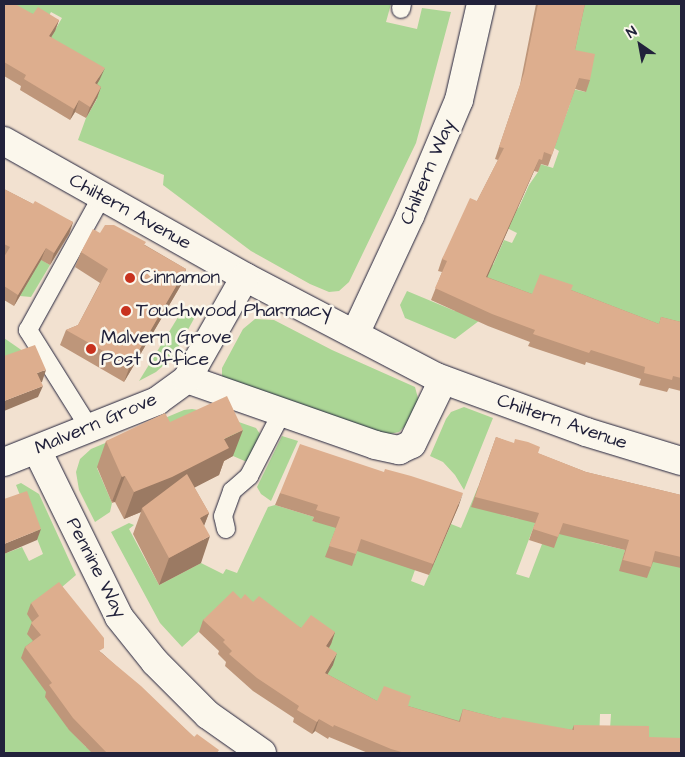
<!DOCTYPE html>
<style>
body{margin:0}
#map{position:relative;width:685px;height:757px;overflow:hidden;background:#f2e1d0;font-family:"Architects Daughter",sans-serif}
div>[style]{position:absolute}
.green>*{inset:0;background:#abd695}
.roads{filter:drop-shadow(0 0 1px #22223b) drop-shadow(0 0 1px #22223b)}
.lane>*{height:18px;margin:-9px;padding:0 9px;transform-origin:9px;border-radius:9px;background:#fbf7ec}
.street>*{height:28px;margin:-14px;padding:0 14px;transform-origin:14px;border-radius:14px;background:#fbf7ec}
.wall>*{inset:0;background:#be967a}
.shaded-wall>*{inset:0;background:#9b7a63;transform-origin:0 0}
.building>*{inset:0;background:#ddae8e}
.dots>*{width:14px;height:14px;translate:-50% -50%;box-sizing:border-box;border:2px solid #fbf7ec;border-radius:50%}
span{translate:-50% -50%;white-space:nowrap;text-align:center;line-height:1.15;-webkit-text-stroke:5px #fbf7ec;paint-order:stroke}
.street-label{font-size:19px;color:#22223b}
.poi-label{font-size:19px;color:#22223b}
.left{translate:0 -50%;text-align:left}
.frame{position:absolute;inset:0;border:5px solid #22223b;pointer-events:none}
.north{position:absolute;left:615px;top:20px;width:50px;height:50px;-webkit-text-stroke:4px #fbf7ec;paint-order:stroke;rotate:327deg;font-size:14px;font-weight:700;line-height:20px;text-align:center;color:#22223b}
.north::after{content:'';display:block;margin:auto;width:18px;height:22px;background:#22223b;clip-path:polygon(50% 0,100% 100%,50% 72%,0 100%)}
</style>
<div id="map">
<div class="green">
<div style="clip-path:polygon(4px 4px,391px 4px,386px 22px,417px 29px,422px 8px,451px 12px,416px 143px,349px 282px,339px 291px,329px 292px,310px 284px,251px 251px,163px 185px,164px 175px,78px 140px,86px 118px,97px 99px,45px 47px,62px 18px,51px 12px,44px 25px)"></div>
<div style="clip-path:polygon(581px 4px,681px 4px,681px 335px,527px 306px,496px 308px,455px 339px,405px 318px,400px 305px,407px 291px,455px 311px,487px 263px,493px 265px,504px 240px,512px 243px,517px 233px,503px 226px,519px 207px,529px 185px,538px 172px,540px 164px,553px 168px,559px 151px,554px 148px,570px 104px,572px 89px,586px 92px,571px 62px)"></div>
<div style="clip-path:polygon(28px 252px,50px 265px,31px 297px,20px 296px,4px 258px)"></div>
<div style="clip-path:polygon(183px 309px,196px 315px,173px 357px,156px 372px,139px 381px)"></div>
<div style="clip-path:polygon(255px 319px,274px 320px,332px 350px,415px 387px,419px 402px,412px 419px,399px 432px,385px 435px,229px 384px,222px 376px,222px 368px,243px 329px)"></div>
<div style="clip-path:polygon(4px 338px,30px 356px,4px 366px)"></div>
<div style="clip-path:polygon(464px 407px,493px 418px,464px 490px,455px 475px,443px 462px,430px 456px,446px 419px,451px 412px)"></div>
<div style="clip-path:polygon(192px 409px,210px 412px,256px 428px,260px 434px,247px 462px,233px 456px,217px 422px,97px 468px,112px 503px,110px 512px,95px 522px,79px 490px,76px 472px,80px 459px,91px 449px,184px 410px)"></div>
<div style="clip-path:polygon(282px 436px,298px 441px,271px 501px,261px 494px,257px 487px)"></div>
<div style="clip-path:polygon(21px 483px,39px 494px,76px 575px,55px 593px,35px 627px,37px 646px,86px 709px,67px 727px,86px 747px,124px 753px,4px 753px,4px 554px,22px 547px,29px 561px,43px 554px,16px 485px)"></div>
<div style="clip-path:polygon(478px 487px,503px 515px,519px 519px,544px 499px,516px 574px,529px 578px,542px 544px,565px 515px,591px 542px,625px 550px,620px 571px,655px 550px,681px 556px,681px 753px,609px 744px,611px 714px,600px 714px,599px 743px,371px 717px,289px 652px,220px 612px,182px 647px,160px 623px,111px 532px,129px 523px,134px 525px,129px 529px,159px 585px,201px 563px,223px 574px,226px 569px,237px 573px,268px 507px,275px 505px,314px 517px,312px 521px,363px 532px,415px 570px,411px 581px,424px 586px,451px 524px,461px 528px)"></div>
</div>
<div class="roads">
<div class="lane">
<div style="left:401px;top:9px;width:5px;rotate:-79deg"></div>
<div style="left:90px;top:429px;width:117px;rotate:-122.1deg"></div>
<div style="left:28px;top:330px;width:153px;rotate:-61.1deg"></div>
<div style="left:226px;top:529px;width:13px;rotate:-103deg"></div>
<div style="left:223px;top:516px;width:27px;rotate:-70deg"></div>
<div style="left:232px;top:491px;width:23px;rotate:-41deg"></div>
<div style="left:249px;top:476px;width:72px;rotate:-62.7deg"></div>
</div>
<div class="street">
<div style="left:4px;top:141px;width:277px;rotate:29.4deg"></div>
<div style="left:245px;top:277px;width:216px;rotate:27.6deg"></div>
<div style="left:436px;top:377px;width:160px;rotate:20.1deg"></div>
<div style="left:586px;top:432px;width:99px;rotate:17deg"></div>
<div style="left:355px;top:334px;width:130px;rotate:-65deg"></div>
<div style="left:410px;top:216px;width:126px;rotate:-67.1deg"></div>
<div style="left:459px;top:100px;width:98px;rotate:-77.1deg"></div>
<div style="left:187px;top:379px;width:199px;rotate:19.3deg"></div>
<div style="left:375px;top:445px;width:25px;rotate:12deg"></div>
<div style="left:399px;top:450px;width:14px;rotate:-25deg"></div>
<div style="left:412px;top:444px;width:71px;rotate:-64.2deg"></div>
<div style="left:37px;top:450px;width:186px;rotate:63.8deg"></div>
<div style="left:119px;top:617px;width:58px;rotate:51.3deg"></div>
<div style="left:155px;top:662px;width:75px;rotate:45deg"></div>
<div style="left:208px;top:715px;width:66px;rotate:35.1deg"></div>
<div style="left:4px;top:462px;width:165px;rotate:-21.7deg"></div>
<div style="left:157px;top:401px;width:37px;rotate:-36deg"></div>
<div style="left:187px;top:379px;width:117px;rotate:-60.4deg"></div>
</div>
</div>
<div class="wall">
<div style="clip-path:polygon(4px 4px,33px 14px,59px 20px,55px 31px,51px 37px,100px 79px,97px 84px,101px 87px,97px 98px,86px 118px,75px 112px,70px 120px,20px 90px,21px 86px,4px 76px)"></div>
<div style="clip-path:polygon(536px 4px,585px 4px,575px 50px,590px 80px,586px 92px,575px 89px,548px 166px,541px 164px,538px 172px,534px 171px,487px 277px,532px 294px,571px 290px,659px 324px,661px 317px,681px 322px,681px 391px,669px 388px,667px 392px,639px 385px,641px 379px,586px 362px,585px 365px,528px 346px,530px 342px,488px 326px,431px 300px,442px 272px,438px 271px,442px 259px,477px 201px,498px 160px,495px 159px,520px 85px)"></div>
<div style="clip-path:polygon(4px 189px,33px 204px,73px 222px,69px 234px,50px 265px,41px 260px,14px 306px,4px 300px)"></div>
<div style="clip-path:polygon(100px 233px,145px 245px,186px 269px,181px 285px,124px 382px,60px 345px,66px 330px,78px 325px,100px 283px,75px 267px,81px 252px)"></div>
<div style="clip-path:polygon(170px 422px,233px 456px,224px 461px,219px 475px,194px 487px,209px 513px,204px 525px,201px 563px,159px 585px,133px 534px,141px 512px,124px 519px,115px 502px,112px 503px,97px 467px,106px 441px)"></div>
<div style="clip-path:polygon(496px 437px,586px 472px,681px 495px,681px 568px,653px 562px,647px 578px,619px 571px,625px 550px,559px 534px,554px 548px,529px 540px,535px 523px,471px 507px)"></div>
<div style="clip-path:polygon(280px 493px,459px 505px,429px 575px,357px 551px,352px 566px,325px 557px,336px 528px,312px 521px,314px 517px,275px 505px)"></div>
<div style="clip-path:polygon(241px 599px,253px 602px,301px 628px,335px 632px,331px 644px,329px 648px,333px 665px,327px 674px,377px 701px,408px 706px,459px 721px,463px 709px,501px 719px,572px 730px,574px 725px,649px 737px,681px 753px,368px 753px,329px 737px,328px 739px,315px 731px,312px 734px,293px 722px,294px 718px,253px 691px,225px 666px,226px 662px,218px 654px,219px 651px,199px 632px,203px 620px)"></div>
<div style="clip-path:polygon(31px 603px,102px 653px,194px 737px,218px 753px,92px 753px,69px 730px,45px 697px,46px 692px,21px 658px,25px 647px,33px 641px,27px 634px,32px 622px,27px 614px)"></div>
</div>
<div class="shaded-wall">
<div style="clip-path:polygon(59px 20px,55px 31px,45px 47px,49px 36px)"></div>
<div style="clip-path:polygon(105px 68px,100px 79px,91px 94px,95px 83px)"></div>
<div style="clip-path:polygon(101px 87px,97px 98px,86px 118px,90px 107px)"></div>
<div style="clip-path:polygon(79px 100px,75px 112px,70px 120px,74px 109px)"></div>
<div style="clip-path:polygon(539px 159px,534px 171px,482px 289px,486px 277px)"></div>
<div style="clip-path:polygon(73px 222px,69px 234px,50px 265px,54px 253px)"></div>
<div style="clip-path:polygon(46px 248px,41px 260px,14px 306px,18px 295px)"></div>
<div style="clip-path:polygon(186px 269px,181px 285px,124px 382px,130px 366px)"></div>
<div style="clip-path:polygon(46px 370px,42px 382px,33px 385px,37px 373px)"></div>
<div style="clip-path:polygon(43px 386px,38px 397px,4px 411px,4px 401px)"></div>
<div style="clip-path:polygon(243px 430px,233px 456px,224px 461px,219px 475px,163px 504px,142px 508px,141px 512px,124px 519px,134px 492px,224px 439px)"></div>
<div style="left:125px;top:476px;width:28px;height:3px;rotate:111deg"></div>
<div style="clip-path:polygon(463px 493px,459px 505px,429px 575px,433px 564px)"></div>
<div style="clip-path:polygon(209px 513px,199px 539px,200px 518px)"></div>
<div style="clip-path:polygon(41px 529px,37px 540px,4px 554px,4px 544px)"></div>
<div style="clip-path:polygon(210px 536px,201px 563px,159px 585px,169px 558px)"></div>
<div style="clip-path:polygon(335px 632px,331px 644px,322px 659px,326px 646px)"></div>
<div style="clip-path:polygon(337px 653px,333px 665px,321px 685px,325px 673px)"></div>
<div style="clip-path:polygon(319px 719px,315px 731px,312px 734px,317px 722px)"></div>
</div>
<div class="building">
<div style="clip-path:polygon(4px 4px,15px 4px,33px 14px,38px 7px,59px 20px,49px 36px,105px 68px,95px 83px,101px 87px,90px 107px,79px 100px,74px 109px,24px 79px,26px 75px,4px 62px)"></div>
<div style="clip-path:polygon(538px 4px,585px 4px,575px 50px,595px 54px,590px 80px,579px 78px,552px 155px,544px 152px,542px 160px,539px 159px,486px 277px,532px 294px,540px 274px,573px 285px,571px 290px,659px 324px,661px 317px,681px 322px,681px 378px,673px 376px,672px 380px,644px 373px,645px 367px,591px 350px,589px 353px,533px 334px,535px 330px,492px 314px,435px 288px,447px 261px,442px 259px,470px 198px,477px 201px,504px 148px,499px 147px,524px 73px)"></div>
<div style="clip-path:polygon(4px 189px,33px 204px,35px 201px,73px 222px,54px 253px,46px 248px,18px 295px,4px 286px,4px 257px,10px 247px,4px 244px)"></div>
<div style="clip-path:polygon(105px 225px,114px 225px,146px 242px,144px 245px,186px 269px,130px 366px,66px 330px,78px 325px,108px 269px,81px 252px,93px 229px,100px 233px)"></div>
<div style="clip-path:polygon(35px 345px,46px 370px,37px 373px,43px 386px,4px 401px,4px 356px)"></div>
<div style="clip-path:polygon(227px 396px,243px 430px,224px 439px,229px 448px,172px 477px,134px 492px,125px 476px,122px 477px,106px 441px,165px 413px,170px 422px)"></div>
<div style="clip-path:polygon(496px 437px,514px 443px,515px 439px,528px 442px,540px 447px,538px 453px,586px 472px,681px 495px,681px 557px,655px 551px,651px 567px,623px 560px,629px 540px,563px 523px,558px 537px,533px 529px,539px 513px,475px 497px)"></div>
<div style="clip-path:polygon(300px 444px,384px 472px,385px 469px,411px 476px,463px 493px,433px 564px,361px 539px,356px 554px,329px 546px,340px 517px,316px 510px,318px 505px,280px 493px)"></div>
<div style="clip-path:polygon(187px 474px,209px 513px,200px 518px,210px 536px,169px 558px,142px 508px)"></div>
<div style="clip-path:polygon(27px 491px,41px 529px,4px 544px,4px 499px)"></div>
<div style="clip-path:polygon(59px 582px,104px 638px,104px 648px,99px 651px,141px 686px,194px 737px,197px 734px,219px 750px,217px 753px,107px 753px,73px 718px,49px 685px,52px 683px,25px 647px,41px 635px,31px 623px,39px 616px,31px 603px)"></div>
<div style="clip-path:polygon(233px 591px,241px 599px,245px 594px,253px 602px,259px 596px,301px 628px,311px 615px,335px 632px,326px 646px,337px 653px,325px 673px,377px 701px,384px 686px,411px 696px,408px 706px,460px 722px,463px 709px,501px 719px,502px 717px,574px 730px,574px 725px,649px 726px,649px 737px,681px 738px,681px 753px,405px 753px,391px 749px,334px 725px,333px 727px,319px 719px,317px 722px,297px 710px,299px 706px,257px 678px,229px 654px,232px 651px,223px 642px,225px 640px,203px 620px)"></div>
</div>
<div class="dots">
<div style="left:130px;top:278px;background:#c8321e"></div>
<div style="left:126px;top:311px;background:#c8321e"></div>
<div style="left:91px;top:349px;background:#c8321e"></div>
</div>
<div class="street-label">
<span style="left:428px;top:172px;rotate:-67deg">Chiltern Way</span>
<span style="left:130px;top:212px;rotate:29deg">Chiltern Avenue</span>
<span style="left:562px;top:422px;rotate:19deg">Chiltern Avenue</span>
<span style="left:96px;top:424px;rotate:-23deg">Malvern Grove</span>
<span style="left:96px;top:568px;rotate:63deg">Pennine Way</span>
</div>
<div class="poi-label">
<span class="left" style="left:140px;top:278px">Cinnamon</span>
<span class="left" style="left:136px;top:311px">Touchwood Pharmacy</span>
<span class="left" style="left:101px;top:349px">Malvern Grove<br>Post Office</span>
</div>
<div class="frame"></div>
<div class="north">N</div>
</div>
